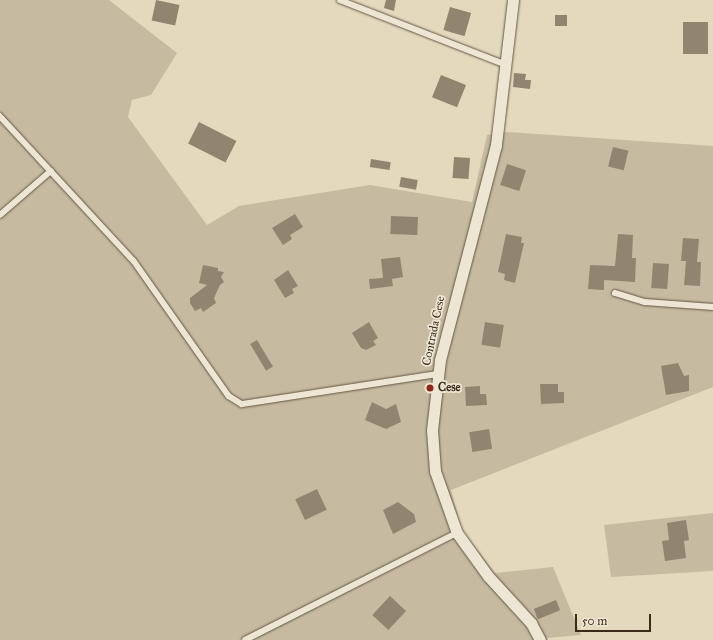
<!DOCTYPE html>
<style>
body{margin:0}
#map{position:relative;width:713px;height:640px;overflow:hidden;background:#e3d9bd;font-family:"IM FELL Great Primer",serif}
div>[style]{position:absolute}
.green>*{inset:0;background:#c6bba1}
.building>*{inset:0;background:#92856f;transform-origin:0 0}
.roads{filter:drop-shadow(0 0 1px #645643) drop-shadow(0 0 1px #645643)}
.service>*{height:5.5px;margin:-2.75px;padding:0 2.75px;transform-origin:2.75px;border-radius:2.75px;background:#ede6d4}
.minor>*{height:11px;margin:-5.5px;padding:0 5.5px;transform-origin:5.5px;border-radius:5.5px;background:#ede6d4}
.dots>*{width:11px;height:11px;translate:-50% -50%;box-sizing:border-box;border:2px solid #ede6d4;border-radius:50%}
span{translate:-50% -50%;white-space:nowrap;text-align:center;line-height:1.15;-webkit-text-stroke:3.5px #ede6d4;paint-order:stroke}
.street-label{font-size:12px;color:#3a2a1a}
.poi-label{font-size:12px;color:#3a2a1a;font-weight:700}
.left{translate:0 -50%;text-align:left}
.scale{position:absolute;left:575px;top:614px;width:76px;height:18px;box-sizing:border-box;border:2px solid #3a2a1a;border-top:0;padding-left:5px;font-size:12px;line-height:14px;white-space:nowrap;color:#3a2a1a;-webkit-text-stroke:3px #ede6d4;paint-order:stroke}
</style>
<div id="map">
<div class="green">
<div style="clip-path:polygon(0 0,109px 0,177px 53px,151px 95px,132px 100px,128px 117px,207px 225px,239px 206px,370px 185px,472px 202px,487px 135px,508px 132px,713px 146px,713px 387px,451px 490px,462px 531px,495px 573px,553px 567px,581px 635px,547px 638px,548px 640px,0 640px)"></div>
<div style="clip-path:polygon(713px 513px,713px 571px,611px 577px,604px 525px)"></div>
</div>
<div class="building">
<div style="left:156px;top:0;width:24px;height:21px;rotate:12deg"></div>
<div style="clip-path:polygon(386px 0,396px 0,394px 11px,384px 8px)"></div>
<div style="left:450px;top:7px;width:22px;height:24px;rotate:16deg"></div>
<div style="left:555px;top:15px;width:12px;height:11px"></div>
<div style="left:683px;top:22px;width:25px;height:32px"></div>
<div style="clip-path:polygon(514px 73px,526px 74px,525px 80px,531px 80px,530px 89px,513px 87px)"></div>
<div style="left:441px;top:75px;width:27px;height:24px;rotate:22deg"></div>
<div style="left:199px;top:122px;width:42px;height:24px;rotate:27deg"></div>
<div style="left:613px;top:147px;width:16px;height:20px;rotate:14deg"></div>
<div style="left:454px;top:157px;width:16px;height:21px;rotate:4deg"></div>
<div style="left:371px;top:159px;width:20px;height:8px;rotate:9deg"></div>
<div style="left:507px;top:164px;width:20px;height:22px;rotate:18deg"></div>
<div style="left:401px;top:177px;width:17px;height:10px;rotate:10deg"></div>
<div style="clip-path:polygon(295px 214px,303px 227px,290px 235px,292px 239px,283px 245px,272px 228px)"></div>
<div style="left:391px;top:216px;width:27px;height:18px;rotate:2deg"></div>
<div style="clip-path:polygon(506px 234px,522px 237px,521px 243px,524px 243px,515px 283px,504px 280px,505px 274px,498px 272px)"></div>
<div style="clip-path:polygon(618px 234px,633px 235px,632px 258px,636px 258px,635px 282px,604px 280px,604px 290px,588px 289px,590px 265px,615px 266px)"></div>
<div style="clip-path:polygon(683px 238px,699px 239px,697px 262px,701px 262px,700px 286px,684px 285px,686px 261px,681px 261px)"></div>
<div style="clip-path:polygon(400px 257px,403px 277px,392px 279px,393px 286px,370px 289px,369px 279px,383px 278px,381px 259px)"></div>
<div style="left:653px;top:263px;width:16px;height:25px;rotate:4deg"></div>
<div style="clip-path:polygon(203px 265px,218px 268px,218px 271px,224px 272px,221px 277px,224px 282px,220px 285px,214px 298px,216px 303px,203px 312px,201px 308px,195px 311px,190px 303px,190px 298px,207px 285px,199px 283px)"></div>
<div style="clip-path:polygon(288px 270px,298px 286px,292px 289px,294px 293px,285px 298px,274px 280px)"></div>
<div style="clip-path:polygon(369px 322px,378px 338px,373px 341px,376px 345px,366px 350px,361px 348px,352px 333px)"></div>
<div style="left:485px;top:322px;width:19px;height:23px;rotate:9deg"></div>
<div style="left:257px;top:340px;width:31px;height:8px;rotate:59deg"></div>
<div style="clip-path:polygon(678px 363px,684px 376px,689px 375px,689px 391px,666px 395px,661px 366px)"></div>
<div style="clip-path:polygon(540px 384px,558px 384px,558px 392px,564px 392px,564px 403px,541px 404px)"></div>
<div style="clip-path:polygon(480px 386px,480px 394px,486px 394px,487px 405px,466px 406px,465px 387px)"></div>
<div style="clip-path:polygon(372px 402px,386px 409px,396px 404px,401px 422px,386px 429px,365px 420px)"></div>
<div style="left:489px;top:429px;width:20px;height:20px;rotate:81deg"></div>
<div style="left:317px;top:489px;width:23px;height:24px;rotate:65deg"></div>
<div style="clip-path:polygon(398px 502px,414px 514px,416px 522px,393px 534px,383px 510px)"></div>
<div style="clip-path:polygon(686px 520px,689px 540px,684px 541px,686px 558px,665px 561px,662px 541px,669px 540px,667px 523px)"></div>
<div style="left:390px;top:596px;width:22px;height:26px;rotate:43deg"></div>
<div style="left:556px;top:600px;width:11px;height:24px;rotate:68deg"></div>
</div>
<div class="roads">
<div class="service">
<div style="left:340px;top:0;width:176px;rotate:21.3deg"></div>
<div style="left:0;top:116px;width:197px;rotate:47.3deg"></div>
<div style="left:134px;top:261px;width:165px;rotate:54.9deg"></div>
<div style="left:229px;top:396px;width:15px;rotate:32deg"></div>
<div style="left:242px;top:404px;width:198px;rotate:-8.7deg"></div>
<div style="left:0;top:215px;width:67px;rotate:-40.8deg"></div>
<div style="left:615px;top:293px;width:31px;rotate:17deg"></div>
<div style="left:645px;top:302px;width:68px;rotate:4.2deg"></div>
<div style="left:245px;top:640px;width:237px;rotate:-26.8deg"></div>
</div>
<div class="minor">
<div style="left:513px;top:0;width:146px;rotate:96.7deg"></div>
<div style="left:496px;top:145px;width:222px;rotate:104.6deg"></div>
<div style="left:440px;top:360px;width:70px;rotate:96.5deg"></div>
<div style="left:432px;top:430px;width:41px;rotate:85.8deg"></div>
<div style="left:435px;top:471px;width:66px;rotate:70.5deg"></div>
<div style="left:457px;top:533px;width:53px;rotate:54.2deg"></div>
<div style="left:488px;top:576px;width:64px;rotate:47.5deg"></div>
<div style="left:531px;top:623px;width:19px;rotate:62deg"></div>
</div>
</div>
<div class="dots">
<div style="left:430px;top:388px;background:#8f2418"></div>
</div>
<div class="street-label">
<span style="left:434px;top:331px;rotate:-78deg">Contrada Cese</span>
</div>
<div class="poi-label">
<span class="left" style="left:438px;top:388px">Cese</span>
</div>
<div class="scale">50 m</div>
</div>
